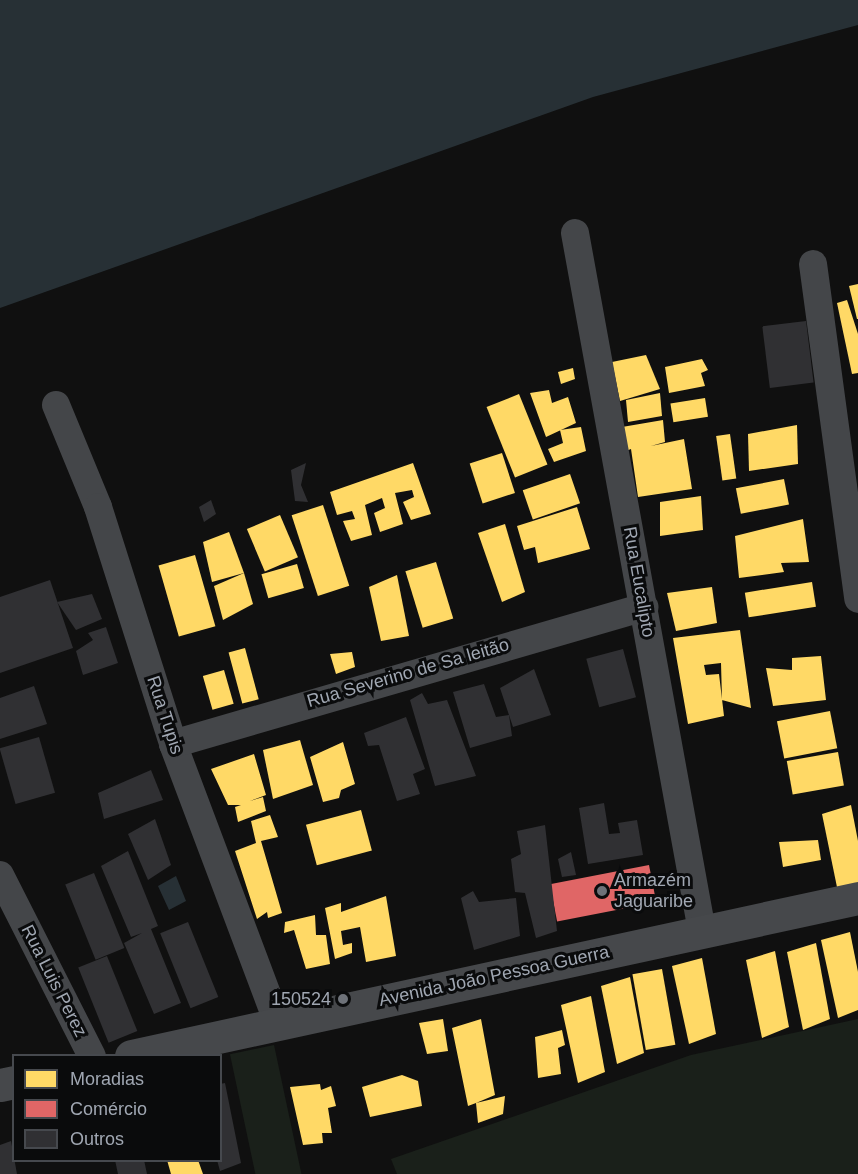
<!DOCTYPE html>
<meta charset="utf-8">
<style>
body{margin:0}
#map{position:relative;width:858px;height:1174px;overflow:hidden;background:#101010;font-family:Arial,sans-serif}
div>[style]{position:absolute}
.green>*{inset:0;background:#1a201a;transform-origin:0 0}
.water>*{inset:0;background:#273035}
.homes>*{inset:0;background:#ffd966;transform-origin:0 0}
.shops>*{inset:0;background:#e06666;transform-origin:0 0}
.building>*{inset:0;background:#303033;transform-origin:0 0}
.minor>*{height:28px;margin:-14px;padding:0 14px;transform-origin:14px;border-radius:14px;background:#444649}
.major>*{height:33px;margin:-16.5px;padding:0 16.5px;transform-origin:16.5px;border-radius:16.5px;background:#46484b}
.dots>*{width:16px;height:16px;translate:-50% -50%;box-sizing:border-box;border:3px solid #0a0b0c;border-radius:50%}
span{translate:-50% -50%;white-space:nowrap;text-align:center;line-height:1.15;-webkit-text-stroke:6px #0a0b0c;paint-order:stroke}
.street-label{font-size:18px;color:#a0a7b2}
.poi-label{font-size:18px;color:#a0a7b2}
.left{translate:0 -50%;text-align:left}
.right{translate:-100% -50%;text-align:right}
.legend{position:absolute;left:12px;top:1054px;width:210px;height:108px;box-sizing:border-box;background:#0a0b0c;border:2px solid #46494e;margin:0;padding:8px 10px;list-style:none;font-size:18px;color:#a0a7b2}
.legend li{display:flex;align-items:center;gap:12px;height:30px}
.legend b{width:30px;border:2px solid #46494e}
</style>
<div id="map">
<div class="green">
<div style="clip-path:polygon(858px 1019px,858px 1174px,397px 1174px,391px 1159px,691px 1055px)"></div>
<div style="left:274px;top:1045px;width:132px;height:45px;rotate:78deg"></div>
</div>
<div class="water">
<div style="clip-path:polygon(0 0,858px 0,858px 25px,593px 97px,0 308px)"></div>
<div style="clip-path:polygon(176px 876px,186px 901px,169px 910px,158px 886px)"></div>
</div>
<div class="homes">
<div style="clip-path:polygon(858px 284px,858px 319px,857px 319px,849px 286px)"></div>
<div style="clip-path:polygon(847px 300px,858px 334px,858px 373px,852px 374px,837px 303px)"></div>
<div style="clip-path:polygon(646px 355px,660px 389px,620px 401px,612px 362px)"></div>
<div style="clip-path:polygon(702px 359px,708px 370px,701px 373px,705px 386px,669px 393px,665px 367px)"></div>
<div style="clip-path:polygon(573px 368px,575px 379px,561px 384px,558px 372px)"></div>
<div style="clip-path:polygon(549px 390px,552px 403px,568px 397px,576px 423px,546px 437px,530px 393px)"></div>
<div style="clip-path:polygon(660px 393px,662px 416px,628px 422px,626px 400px)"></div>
<div style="left:519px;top:394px;width:76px;height:35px;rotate:68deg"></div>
<div style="left:705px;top:398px;width:19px;height:35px;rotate:81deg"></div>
<div style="clip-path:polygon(663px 420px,665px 442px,651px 446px,684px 439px,692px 489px,638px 497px,631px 449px,623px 452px,622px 427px)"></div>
<div style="clip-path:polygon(797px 425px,798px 464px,749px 471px,748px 434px)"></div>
<div style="clip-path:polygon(581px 427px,586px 451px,554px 462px,548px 449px,563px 443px,560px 430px)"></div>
<div style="left:730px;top:434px;width:45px;height:14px;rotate:82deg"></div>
<div style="left:502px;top:453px;width:42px;height:34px;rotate:72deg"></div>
<div style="clip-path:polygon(413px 463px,431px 514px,411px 520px,403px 502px,414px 497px,412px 490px,395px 493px,403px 524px,380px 532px,374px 513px,385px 508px,382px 498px,365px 505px,372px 535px,351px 541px,343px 521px,355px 519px,352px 511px,337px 515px,330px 492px)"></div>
<div style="left:570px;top:474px;width:31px;height:50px;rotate:71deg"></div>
<div style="left:784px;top:479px;width:26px;height:49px;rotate:79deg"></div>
<div style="clip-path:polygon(701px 496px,703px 530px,660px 536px,660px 502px)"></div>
<div style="left:323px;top:505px;width:85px;height:33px;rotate:72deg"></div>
<div style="clip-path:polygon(577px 507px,590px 549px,538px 563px,535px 547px,524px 550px,517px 526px)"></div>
<div style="left:280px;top:515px;width:46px;height:36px;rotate:67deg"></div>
<div style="clip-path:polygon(803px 519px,809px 562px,781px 563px,784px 572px,739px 578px,735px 536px)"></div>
<div style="clip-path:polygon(505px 524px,525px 592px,502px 602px,478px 533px)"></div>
<div style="clip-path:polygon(229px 532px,244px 573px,212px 582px,203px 542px)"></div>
<div style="left:195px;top:555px;width:74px;height:38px;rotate:74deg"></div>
<div style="left:436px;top:562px;width:59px;height:32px;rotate:73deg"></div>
<div style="left:297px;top:564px;width:25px;height:37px;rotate:74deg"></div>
<div style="clip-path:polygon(244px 573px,253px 604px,223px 620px,214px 586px)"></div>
<div style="clip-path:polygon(397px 575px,409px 636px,381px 641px,369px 587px)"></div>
<div style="left:812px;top:582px;width:25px;height:68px;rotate:81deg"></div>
<div style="clip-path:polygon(712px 587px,717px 623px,676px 631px,667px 593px)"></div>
<div style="clip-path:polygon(740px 630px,751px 708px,722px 700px,721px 663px,704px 665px,706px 675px,719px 674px,724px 716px,688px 724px,673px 638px)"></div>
<div style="left:245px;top:648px;width:53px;height:17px;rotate:75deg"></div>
<div style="clip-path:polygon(352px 652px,355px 667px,336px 674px,330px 654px)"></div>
<div style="clip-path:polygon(821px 656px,826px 700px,773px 706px,766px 668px,792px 670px,792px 658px)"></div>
<div style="left:224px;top:670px;width:35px;height:22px;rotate:74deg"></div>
<div style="left:830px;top:711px;width:38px;height:54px;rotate:79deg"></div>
<div style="clip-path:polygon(300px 740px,313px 785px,273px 799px,263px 750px)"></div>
<div style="clip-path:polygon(343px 742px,355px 784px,341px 790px,339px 798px,323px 802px,310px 757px)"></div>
<div style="left:838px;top:752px;width:34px;height:52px;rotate:80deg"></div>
<div style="clip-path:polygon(254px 754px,266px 795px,250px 801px,263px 797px,266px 811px,238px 822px,235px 807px,241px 805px,228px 805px,211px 769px)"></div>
<div style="clip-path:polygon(851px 805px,858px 841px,858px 884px,838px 892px,822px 814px)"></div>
<div style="left:361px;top:810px;width:42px;height:57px;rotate:75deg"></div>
<div style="clip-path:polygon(270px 815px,278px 837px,261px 841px,282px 913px,268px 918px,267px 912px,257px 919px,235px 851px,256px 843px,251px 821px)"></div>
<div style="clip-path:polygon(818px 840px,821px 860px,783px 867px,779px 842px)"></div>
<div style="clip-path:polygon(386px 896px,396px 956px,366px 962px,360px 927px,341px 931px,343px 945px,352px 943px,352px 953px,335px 959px,325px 908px,341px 903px,341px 912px)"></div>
<div style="clip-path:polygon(315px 915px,316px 935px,326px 935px,330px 964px,306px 969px,294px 930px,284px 933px,285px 922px)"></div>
<div style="clip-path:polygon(850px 932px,858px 972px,858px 1010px,838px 1018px,821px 940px)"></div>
<div style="clip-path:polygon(816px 943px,830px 1019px,803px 1030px,787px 952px)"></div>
<div style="clip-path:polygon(775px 951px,789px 1027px,762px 1038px,746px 960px)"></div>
<div style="clip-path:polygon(702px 958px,716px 1034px,689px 1044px,672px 966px)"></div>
<div style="left:662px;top:969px;width:77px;height:30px;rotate:80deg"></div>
<div style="clip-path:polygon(630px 977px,644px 1053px,617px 1064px,601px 986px)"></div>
<div style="clip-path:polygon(591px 996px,605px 1072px,578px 1083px,561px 1005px)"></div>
<div style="clip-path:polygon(443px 1019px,448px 1051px,427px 1054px,419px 1023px)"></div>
<div style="clip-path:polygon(481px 1019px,495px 1095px,476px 1103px,505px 1096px,503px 1114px,478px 1123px,476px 1103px,468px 1106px,452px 1028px)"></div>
<div style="clip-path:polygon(562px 1030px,565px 1045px,558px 1048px,561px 1074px,538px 1078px,535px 1037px)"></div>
<div style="clip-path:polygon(402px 1075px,418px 1081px,422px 1106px,370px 1117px,362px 1087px)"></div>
<div style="clip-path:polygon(320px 1084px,321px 1090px,331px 1086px,336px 1106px,328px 1108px,332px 1133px,322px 1133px,323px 1143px,303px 1145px,290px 1087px)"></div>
<div style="clip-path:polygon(167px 1160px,198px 1160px,203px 1174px,171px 1174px)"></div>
</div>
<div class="shops">
<div style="left:649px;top:865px;width:38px;height:101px;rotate:79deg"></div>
</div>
<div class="building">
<div style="left:806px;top:321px;width:62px;height:44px;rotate:83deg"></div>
<div style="clip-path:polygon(306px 463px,301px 485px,308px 502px,295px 501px,291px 470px)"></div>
<div style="clip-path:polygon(211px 500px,216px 514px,204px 522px,199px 507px)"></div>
<div style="clip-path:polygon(50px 580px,73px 648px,0 673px,0 597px)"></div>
<div style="clip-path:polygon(92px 594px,102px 619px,76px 630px,57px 602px)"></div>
<div style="clip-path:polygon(106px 627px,118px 663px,83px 675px,76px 651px,93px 640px,88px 633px)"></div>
<div style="left:623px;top:649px;width:50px;height:38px;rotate:75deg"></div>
<div style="clip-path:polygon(534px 669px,551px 715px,513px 727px,500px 688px)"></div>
<div style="clip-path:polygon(484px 684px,496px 717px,509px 715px,512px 736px,470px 748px,453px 692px)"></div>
<div style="clip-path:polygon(34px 686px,47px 724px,0 739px,0 698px)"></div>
<div style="clip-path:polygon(422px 693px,428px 704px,447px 700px,476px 776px,435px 786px,410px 700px)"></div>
<div style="clip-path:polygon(406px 717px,425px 769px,413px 774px,420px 794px,397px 801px,379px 745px,368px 746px,364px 733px)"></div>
<div style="left:39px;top:737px;width:58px;height:41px;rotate:74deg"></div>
<div style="clip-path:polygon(151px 770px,163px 800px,104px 819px,98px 793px)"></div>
<div style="clip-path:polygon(604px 803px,609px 834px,620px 833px,618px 823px,637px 820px,643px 855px,588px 864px,579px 808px)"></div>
<div style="clip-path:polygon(155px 819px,171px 865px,148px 880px,128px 834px)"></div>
<div style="clip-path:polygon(545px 825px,557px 931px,536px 938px,525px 893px,515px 892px,511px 859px,521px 854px,517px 831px)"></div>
<div style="clip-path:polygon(128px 851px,158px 926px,151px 929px,181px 1003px,154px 1014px,124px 943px,142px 933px,131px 937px,101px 866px)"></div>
<div style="clip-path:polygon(571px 852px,576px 875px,562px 877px,558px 859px)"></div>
<div style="left:94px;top:873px;width:81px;height:31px;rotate:68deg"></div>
<div style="clip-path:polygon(473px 891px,479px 902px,516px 898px,520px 936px,474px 950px,461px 898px)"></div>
<div style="left:188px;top:922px;width:81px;height:30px;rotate:68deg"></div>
<div style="left:107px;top:956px;width:81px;height:31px;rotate:68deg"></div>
<div style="clip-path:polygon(225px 1083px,241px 1163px,220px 1171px,217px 1160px,220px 1160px,220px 1084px)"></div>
<div style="clip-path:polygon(11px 1141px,17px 1174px,0 1174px,0 1145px)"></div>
<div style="clip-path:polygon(115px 1160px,144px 1160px,147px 1174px,118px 1174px)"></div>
</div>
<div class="minor">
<div style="left:575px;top:233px;width:709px;rotate:79.69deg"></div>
<div style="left:813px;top:264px;width:338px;rotate:82.3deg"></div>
<div style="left:56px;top:405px;width:110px;rotate:67.6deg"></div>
<div style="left:98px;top:507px;width:249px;rotate:72.4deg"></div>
<div style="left:173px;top:744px;width:299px;rotate:69.4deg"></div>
<div style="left:173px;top:744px;width:491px;rotate:-16.2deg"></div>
<div style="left:0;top:875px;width:203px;rotate:63.1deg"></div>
</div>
<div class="major">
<div style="left:131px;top:1056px;width:744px;rotate:-12.26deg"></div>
<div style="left:0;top:1085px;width:14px;rotate:-12deg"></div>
</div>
<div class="dots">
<div style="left:602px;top:891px;background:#6e7279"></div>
<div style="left:343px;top:999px;background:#6e7279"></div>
</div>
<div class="street-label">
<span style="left:639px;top:582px;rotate:80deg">Rua Eucalipto</span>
<span style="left:408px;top:673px;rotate:-16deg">Rua Severino de Sa leitão</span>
<span style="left:165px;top:715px;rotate:72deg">Rua Tupis</span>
<span style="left:494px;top:976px;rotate:-12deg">Avenida João Pessoa Guerra</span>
<span style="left:54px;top:981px;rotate:63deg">Rua Luis Perez</span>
</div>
<div class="poi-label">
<span class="left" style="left:614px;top:891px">Armazém<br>Jaguaribe</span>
<span class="right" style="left:331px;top:999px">150524</span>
</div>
<ul class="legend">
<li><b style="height:16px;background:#ffd966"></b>Moradias</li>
<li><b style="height:16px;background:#e06666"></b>Comércio</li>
<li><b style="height:16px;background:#303033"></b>Outros</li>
</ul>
</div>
